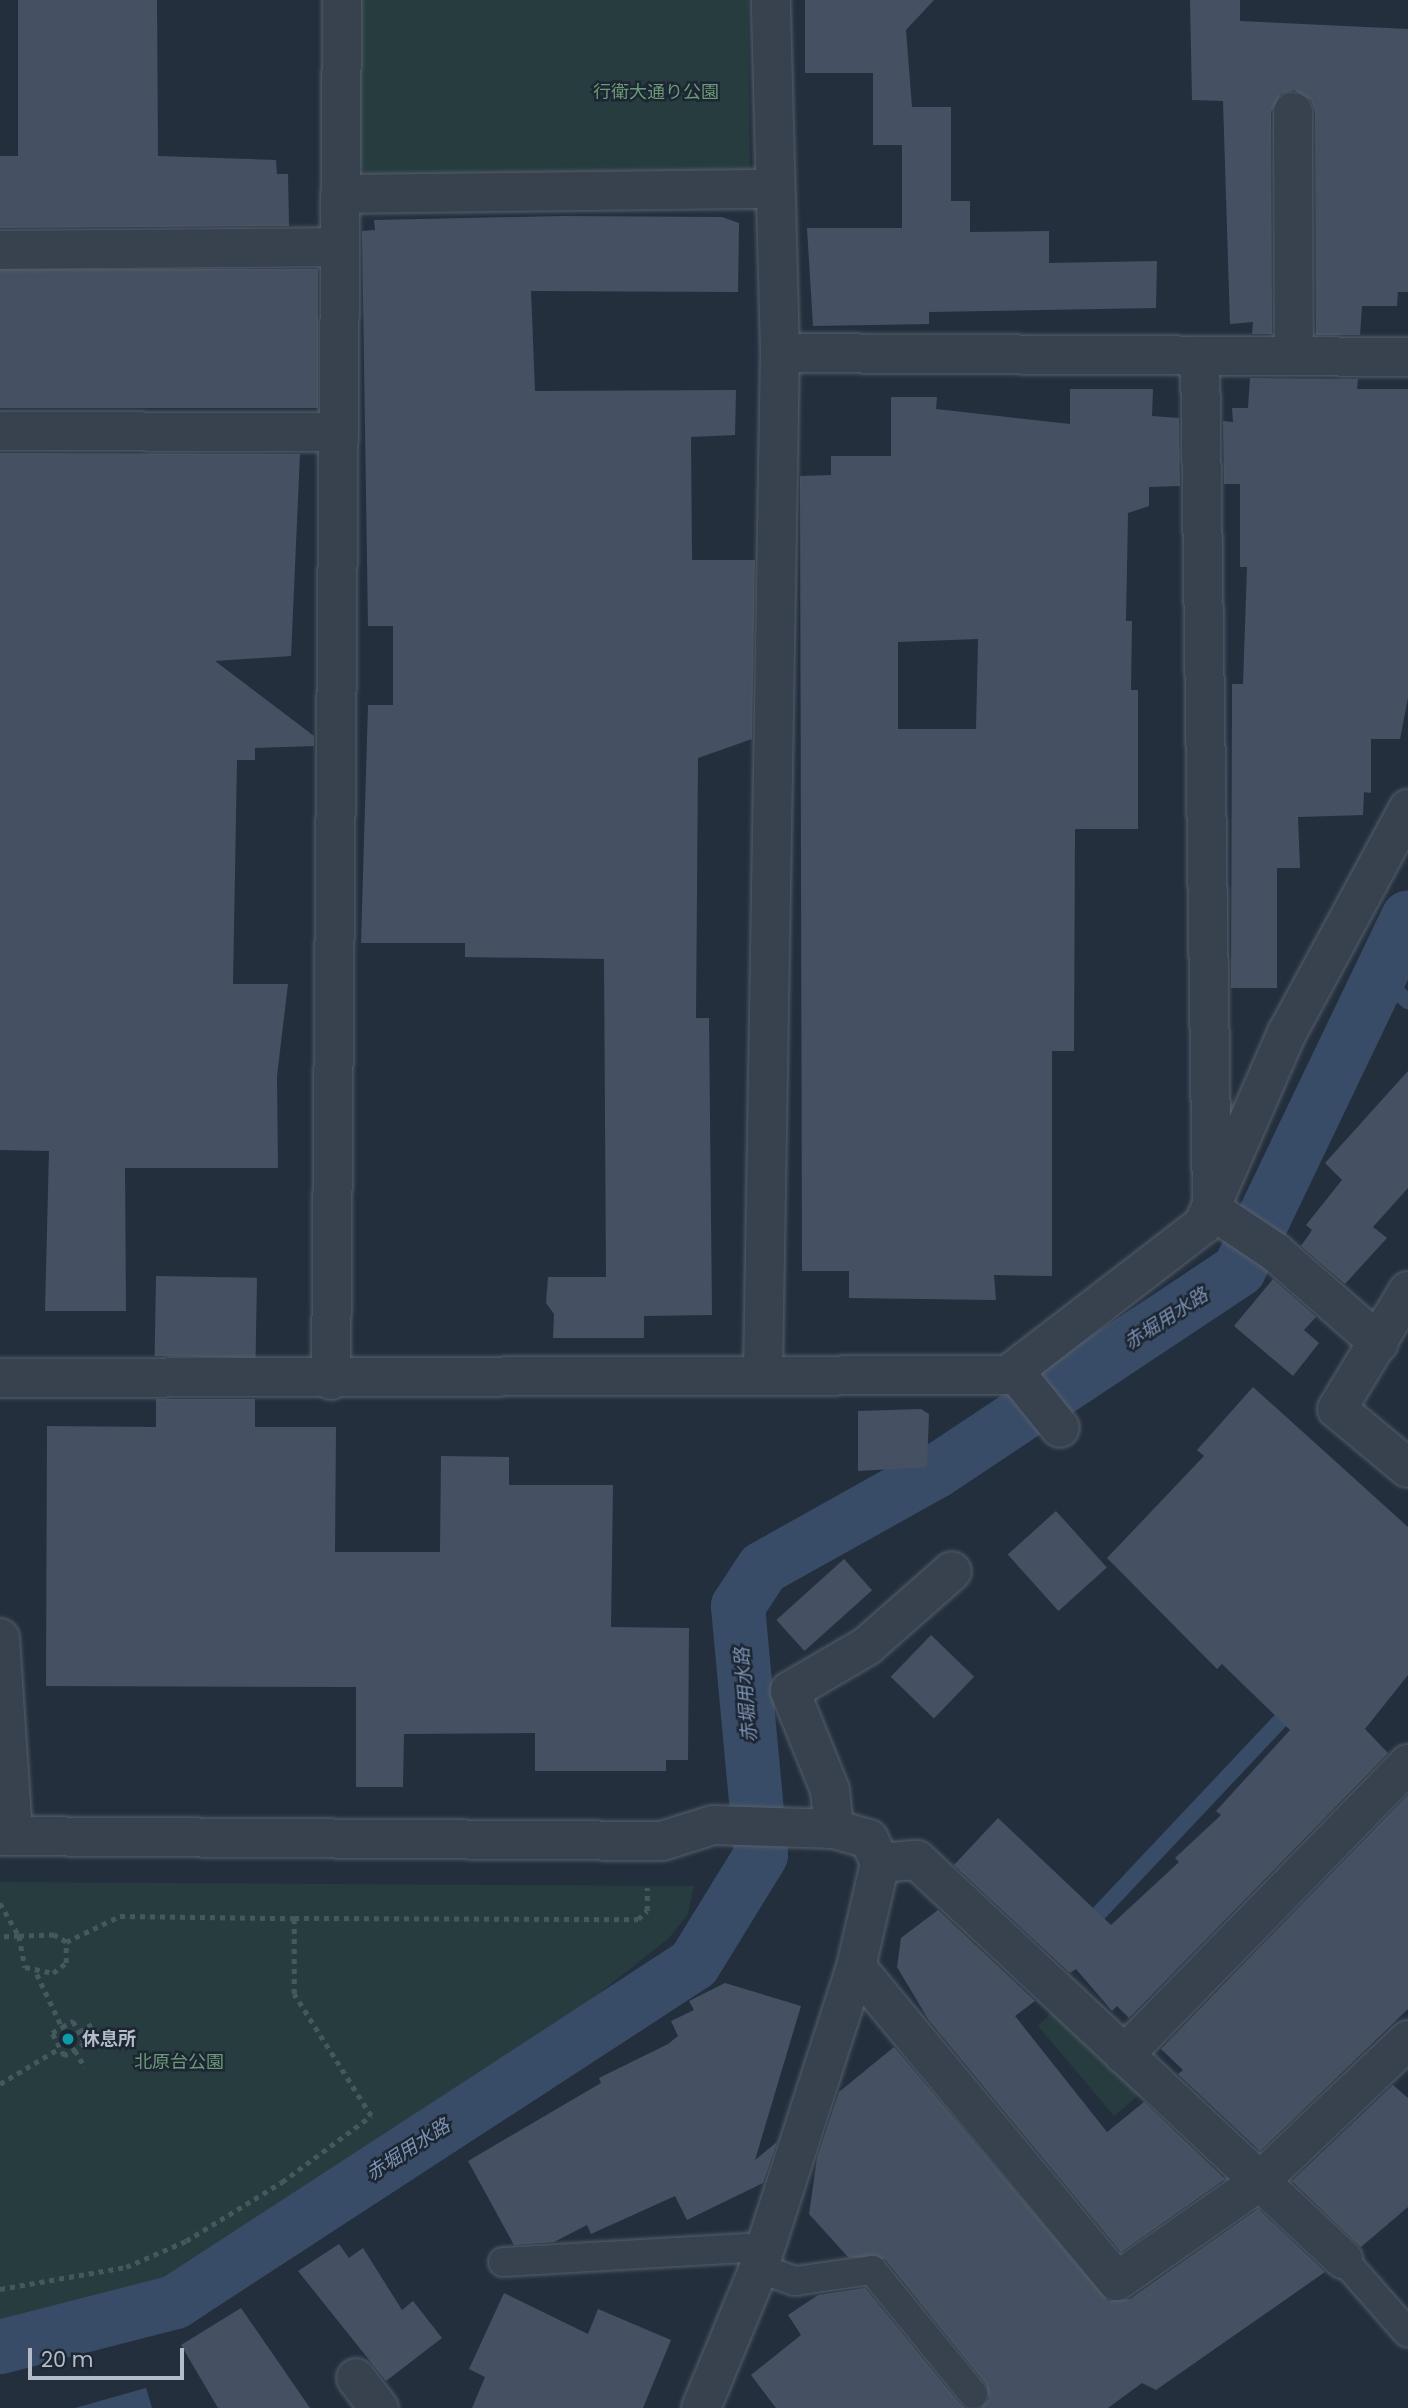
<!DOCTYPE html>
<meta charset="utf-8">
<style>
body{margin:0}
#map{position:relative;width:1408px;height:2408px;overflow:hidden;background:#242f3e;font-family:Poppins,"Noto Sans JP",sans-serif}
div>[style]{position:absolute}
.green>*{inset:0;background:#263c3f}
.water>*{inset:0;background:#394c67}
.stream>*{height:16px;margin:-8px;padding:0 8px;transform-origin:8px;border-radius:8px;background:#394c67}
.canal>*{height:54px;margin:-27px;padding:0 27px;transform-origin:27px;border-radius:27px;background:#394c67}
.building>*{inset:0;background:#455162;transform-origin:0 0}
.path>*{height:4.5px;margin-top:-2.25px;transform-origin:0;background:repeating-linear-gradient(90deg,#44595c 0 5px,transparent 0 10px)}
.roads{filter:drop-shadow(0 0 2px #565f6c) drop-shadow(0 0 2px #565f6c)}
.service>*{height:28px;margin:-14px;padding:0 14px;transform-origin:14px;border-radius:14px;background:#38414e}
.minor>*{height:38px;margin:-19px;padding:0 19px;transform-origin:19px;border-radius:19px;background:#38414e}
.tertiary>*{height:38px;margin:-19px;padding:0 19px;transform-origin:19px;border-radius:19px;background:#38414e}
.dots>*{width:19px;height:19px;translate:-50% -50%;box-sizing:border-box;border:4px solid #1d2633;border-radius:50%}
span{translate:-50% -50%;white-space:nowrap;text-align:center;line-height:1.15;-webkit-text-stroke:5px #1d2633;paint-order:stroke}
.park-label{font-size:18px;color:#6b9a76}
.poi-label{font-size:18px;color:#b4bcc9;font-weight:700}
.left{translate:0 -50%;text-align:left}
.water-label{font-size:19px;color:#7c92b1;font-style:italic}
.scale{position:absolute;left:28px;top:2348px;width:156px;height:32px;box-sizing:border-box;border:4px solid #b4bcc9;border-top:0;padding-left:9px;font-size:21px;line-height:24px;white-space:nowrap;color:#b4bcc9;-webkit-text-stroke:5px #1d2633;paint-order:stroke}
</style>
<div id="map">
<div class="green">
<div style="clip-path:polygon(356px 0,748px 0,750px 169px,729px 186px,375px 183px,356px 162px)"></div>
<div style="clip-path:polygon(0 1882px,694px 1886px,688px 1914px,669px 1938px,550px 2032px,169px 2285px,0 2319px)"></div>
<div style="clip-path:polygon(1058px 2006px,1139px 2095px,1114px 2116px,1038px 2026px)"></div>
</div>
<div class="water">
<div style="clip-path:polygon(146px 2388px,152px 2408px,75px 2408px)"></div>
</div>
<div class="stream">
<div style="left:1379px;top:977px;width:38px;rotate:40deg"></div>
<div style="left:1084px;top:1929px;width:306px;rotate:-46.7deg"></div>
</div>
<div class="canal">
<div style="left:0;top:2347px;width:181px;rotate:-14.4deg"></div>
<div style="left:175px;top:2302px;width:619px;rotate:-33.07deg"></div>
<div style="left:694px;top:1964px;width:128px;rotate:-58.4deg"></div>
<div style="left:761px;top:1855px;width:250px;rotate:-95.3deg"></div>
<div style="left:738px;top:1606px;width:45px;rotate:-56.7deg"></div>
<div style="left:763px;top:1568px;width:197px;rotate:-29.2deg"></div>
<div style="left:935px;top:1472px;width:365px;rotate:-33.6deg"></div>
<div style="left:1239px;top:1270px;width:391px;rotate:-64.4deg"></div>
</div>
<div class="building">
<div style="clip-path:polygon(18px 0,157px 0,158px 156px,276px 160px,277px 174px,288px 174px,289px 226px,0 228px,0 156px,18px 156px)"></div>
<div style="clip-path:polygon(805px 0,934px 0,906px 30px,912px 107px,951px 107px,951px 201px,970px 201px,970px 232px,1049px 231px,1049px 263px,1157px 261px,1156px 308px,929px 312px,929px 324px,813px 326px,807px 228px,902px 228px,902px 145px,873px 145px,873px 73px,805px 73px)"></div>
<div style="clip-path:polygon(1190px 0,1240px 0,1240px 21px,1408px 29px,1408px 292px,1398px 292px,1397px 306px,1362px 306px,1360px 335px,1316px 335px,1315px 112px,1311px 100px,1294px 90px,1281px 94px,1271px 112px,1272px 334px,1252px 334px,1253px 322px,1230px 324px,1223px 101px,1192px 100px)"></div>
<div style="clip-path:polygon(563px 216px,722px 217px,739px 223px,738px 292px,531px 291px,535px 391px,736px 390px,735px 435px,691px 437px,692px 560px,755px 560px,752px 739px,698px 758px,696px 1018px,709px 1018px,712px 1315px,644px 1316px,644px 1338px,553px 1338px,554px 1314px,546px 1303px,548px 1277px,606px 1277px,604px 959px,465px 957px,465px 943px,361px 943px,368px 705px,393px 705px,393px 626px,368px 626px,362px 231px,375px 230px,374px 220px)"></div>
<div style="left:318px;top:269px;width:139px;height:318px;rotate:90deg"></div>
<div style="clip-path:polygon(1250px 378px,1358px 379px,1357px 389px,1408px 389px,1408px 698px,1400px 739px,1371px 739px,1371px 793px,1364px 792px,1363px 815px,1298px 817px,1300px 868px,1277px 868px,1277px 988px,1231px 988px,1232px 684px,1243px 684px,1247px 567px,1240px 567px,1240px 484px,1224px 484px,1223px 421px,1233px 422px,1232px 408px,1248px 408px)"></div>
<div style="clip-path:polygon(evenodd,1070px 389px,1153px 389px,1152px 416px,1179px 418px,1180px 486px,1149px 487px,1149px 506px,1128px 513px,1126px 621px,1132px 621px,1131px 690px,1138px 690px,1138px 829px,1075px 829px,1074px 1051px,1052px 1051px,1052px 1276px,994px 1275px,996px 1300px,849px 1298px,849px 1271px,802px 1271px,800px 476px,831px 475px,831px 456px,891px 456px,891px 397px,937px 397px,936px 409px,1070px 424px,1070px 389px,978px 639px,976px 729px,898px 729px,898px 642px,978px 639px)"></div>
<div style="clip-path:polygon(0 453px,300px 454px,291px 656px,215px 661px,314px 736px,314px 746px,255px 748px,255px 760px,237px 760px,233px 984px,288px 984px,277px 1076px,278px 1168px,125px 1168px,126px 1311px,45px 1311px,49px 1151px,0 1150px)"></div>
<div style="clip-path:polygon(1408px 1071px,1408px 1188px,1373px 1227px,1387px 1238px,1345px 1284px,1301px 1246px,1312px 1230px,1306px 1225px,1342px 1180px,1325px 1163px)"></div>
<div style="left:156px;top:1276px;width:101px;height:80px;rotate:1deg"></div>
<div style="clip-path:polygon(1273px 1279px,1316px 1317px,1304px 1330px,1319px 1343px,1293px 1376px,1234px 1326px)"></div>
<div style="clip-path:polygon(1253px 1387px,1408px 1527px,1408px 1675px,1365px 1729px,1388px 1753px,1129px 2018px,1117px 2006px,1112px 2011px,1076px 1969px,1070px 1973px,954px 1865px,998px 1818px,1111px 1925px,1179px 1862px,1175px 1858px,1221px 1815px,1216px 1811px,1290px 1730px,1222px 1664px,1217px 1669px,1107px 1558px,1204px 1456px,1197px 1450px)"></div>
<div style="clip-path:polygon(156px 1399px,255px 1399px,255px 1427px,336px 1427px,335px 1552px,440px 1552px,441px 1456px,509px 1457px,509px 1485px,613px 1485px,611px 1627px,689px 1628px,688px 1760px,666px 1760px,666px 1771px,535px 1771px,535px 1733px,404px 1734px,403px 1787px,356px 1787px,356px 1687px,46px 1686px,47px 1426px,156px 1427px)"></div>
<div style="clip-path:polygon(921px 1409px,929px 1414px,927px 1467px,858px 1471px,858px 1411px)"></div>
<div style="left:1056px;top:1511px;width:76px;height:65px;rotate:48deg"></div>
<div style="left:844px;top:1559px;width:42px;height:91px;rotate:48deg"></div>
<div style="left:931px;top:1635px;width:60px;height:58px;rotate:44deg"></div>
<div style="clip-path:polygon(1408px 1795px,1408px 2009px,1260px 2151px,1178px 2074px,1183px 2070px,1161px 2049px)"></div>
<div style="clip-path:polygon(938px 1910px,1035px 2001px,1015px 2016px,1107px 2132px,1144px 2102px,1225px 2179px,1121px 2252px,928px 2019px,897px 1967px,901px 1938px)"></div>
<div style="clip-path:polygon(725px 1983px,801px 2006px,755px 2160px,777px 2142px,763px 2183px,687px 2220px,675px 2196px,591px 2234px,587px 2225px,554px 2242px,514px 2245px,468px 2161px,601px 2083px,599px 2078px,668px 2044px,678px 2036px,671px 2021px,694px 2010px,689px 2001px)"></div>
<div style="clip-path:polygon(894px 2047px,1108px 2301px,1130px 2299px,1258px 2209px,1325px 2272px,1156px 2390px,1142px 2383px,1108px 2408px,981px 2408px,989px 2399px,986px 2384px,885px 2259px,848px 2257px,809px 2214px,817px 2158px,839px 2092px)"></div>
<div style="clip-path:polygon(1393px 2085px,1408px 2098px,1408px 2207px,1361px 2247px,1292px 2181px)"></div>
<div style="clip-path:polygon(339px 2244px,349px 2258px,363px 2248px,402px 2310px,413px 2301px,442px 2338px,386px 2381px,298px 2271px)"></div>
<div style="clip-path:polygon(865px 2288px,960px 2404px,965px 2408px,776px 2408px,751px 2375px,801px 2335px,788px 2315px,818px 2295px)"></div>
<div style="clip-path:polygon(504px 2293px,588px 2334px,598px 2309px,671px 2340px,643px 2408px,472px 2408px,485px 2377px,469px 2369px)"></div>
<div style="clip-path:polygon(241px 2308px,310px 2408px,218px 2408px,181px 2345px)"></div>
</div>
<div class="path">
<div style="left:0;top:1903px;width:38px;rotate:60deg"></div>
<div style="left:19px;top:1936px;width:32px;rotate:79deg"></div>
<div style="left:25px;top:1967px;width:29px;rotate:12deg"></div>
<div style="left:53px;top:1973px;width:16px;rotate:-38deg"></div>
<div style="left:66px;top:1963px;width:21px;rotate:-90deg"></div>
<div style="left:66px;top:1942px;width:14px;rotate:-150deg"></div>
<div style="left:54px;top:1935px;width:35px;rotate:178deg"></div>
<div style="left:19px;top:1936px;width:19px;rotate:177deg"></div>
<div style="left:66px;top:1942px;width:60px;rotate:-25.7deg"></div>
<div style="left:120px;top:1916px;width:174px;rotate:0.7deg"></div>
<div style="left:37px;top:1974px;width:59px;rotate:64.7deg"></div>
<div style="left:62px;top:2027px;width:13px;rotate:-29deg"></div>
<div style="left:73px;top:2021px;width:26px;rotate:62deg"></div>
<div style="left:85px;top:2044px;width:24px;rotate:150deg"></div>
<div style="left:64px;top:2056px;width:26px;rotate:-118deg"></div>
<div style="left:52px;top:2033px;width:12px;rotate:-31deg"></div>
<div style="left:79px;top:2032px;width:17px;rotate:-31deg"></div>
<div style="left:75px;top:2050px;width:20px;rotate:60deg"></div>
<div style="left:0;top:2084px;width:70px;rotate:-31deg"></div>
<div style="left:0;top:2289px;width:128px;rotate:-9.9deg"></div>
<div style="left:126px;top:2267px;width:65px;rotate:-23.4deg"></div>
<div style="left:186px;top:2241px;width:113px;rotate:-31.6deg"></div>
<div style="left:282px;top:2182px;width:111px;rotate:-36.6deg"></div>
<div style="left:371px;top:2116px;width:144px;rotate:-122.3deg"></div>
<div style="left:294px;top:1994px;width:76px;rotate:-90deg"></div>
<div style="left:294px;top:1918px;width:344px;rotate:0.2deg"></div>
<div style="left:638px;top:1919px;width:12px;rotate:-42deg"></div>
<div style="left:647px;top:1911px;width:23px;rotate:-90deg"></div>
</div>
<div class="roads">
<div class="service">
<div style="left:1343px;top:2259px;width:98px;rotate:48.7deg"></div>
<div style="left:503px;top:2262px;width:260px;rotate:-3.3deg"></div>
<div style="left:759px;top:2268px;width:38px;rotate:20deg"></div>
<div style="left:795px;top:2281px;width:78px;rotate:-8.1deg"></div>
<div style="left:872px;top:2270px;width:160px;rotate:50.8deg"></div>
</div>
<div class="minor">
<div style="left:1293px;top:112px;width:244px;rotate:89.8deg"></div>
<div style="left:340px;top:194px;width:435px;rotate:-0.7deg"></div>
<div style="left:0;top:250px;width:337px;rotate:-0.5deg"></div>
<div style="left:780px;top:353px;width:628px;rotate:0.36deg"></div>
<div style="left:1200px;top:356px;width:854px;rotate:89.19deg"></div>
<div style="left:1212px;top:1210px;width:76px;rotate:33.7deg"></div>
<div style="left:1275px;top:1252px;width:138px;rotate:41.2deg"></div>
<div style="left:0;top:431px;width:337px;rotate:0.2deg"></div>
<div style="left:1408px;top:1291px;width:138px;rotate:121deg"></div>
<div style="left:1337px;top:1409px;width:92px;rotate:39.7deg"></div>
<div style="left:1014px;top:1371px;width:73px;rotate:51.1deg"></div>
<div style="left:763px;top:1374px;width:1021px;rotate:-89.05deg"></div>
<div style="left:780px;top:353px;width:353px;rotate:-91.5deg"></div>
<div style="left:0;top:1378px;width:1008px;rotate:-0.17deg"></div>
<div style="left:1008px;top:1375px;width:246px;rotate:-37.6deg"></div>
<div style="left:1203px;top:1225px;width:210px;rotate:-66.4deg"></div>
<div style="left:1287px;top:1033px;width:255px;rotate:-61.6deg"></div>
<div style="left:331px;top:1380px;width:1380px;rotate:-89.54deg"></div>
<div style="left:834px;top:1829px;width:39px;rotate:-96deg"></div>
<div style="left:830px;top:1790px;width:107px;rotate:-112deg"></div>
<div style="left:790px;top:1691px;width:89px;rotate:-30.3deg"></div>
<div style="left:867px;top:1646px;width:113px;rotate:-41.4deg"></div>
<div style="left:662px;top:1841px;width:53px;rotate:-17.4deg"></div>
<div style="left:713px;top:1825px;width:121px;rotate:1.9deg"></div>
<div style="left:834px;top:1829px;width:36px;rotate:16deg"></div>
<div style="left:869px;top:1839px;width:26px;rotate:65deg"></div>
<div style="left:880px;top:1863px;width:107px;rotate:103deg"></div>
<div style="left:856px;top:1967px;width:316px;rotate:107.9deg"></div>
<div style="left:759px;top:2268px;width:152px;rotate:112.5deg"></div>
<div style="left:880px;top:1863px;width:37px;rotate:-5deg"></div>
<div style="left:917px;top:1860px;width:584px;rotate:43.13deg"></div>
<div style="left:856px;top:1967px;width:408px;rotate:50.3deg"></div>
<div style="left:1117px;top:2281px;width:173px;rotate:-34.9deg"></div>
<div style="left:1259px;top:2182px;width:206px;rotate:-43.6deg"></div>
<div style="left:1124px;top:2055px;width:407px;rotate:-45.7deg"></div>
<div style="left:356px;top:2378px;width:38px;rotate:53deg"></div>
</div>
<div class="tertiary">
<div style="left:0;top:1638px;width:198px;rotate:86.2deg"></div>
<div style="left:0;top:1836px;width:662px;rotate:0.43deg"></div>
</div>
</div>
<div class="dots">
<div style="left:68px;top:2039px;background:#0f9aa8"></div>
</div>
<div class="park-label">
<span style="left:656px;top:92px">行衛大通り公園</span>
<span style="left:179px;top:2062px">北原台公園</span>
</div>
<div class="poi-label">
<span class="left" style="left:82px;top:2039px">休息所</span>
</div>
<div class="water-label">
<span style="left:1166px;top:1319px;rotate:-33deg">赤堀用水路</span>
<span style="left:746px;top:1695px;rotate:-95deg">赤堀用水路</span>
<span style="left:408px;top:2150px;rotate:-33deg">赤堀用水路</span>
</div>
<div class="scale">20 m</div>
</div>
